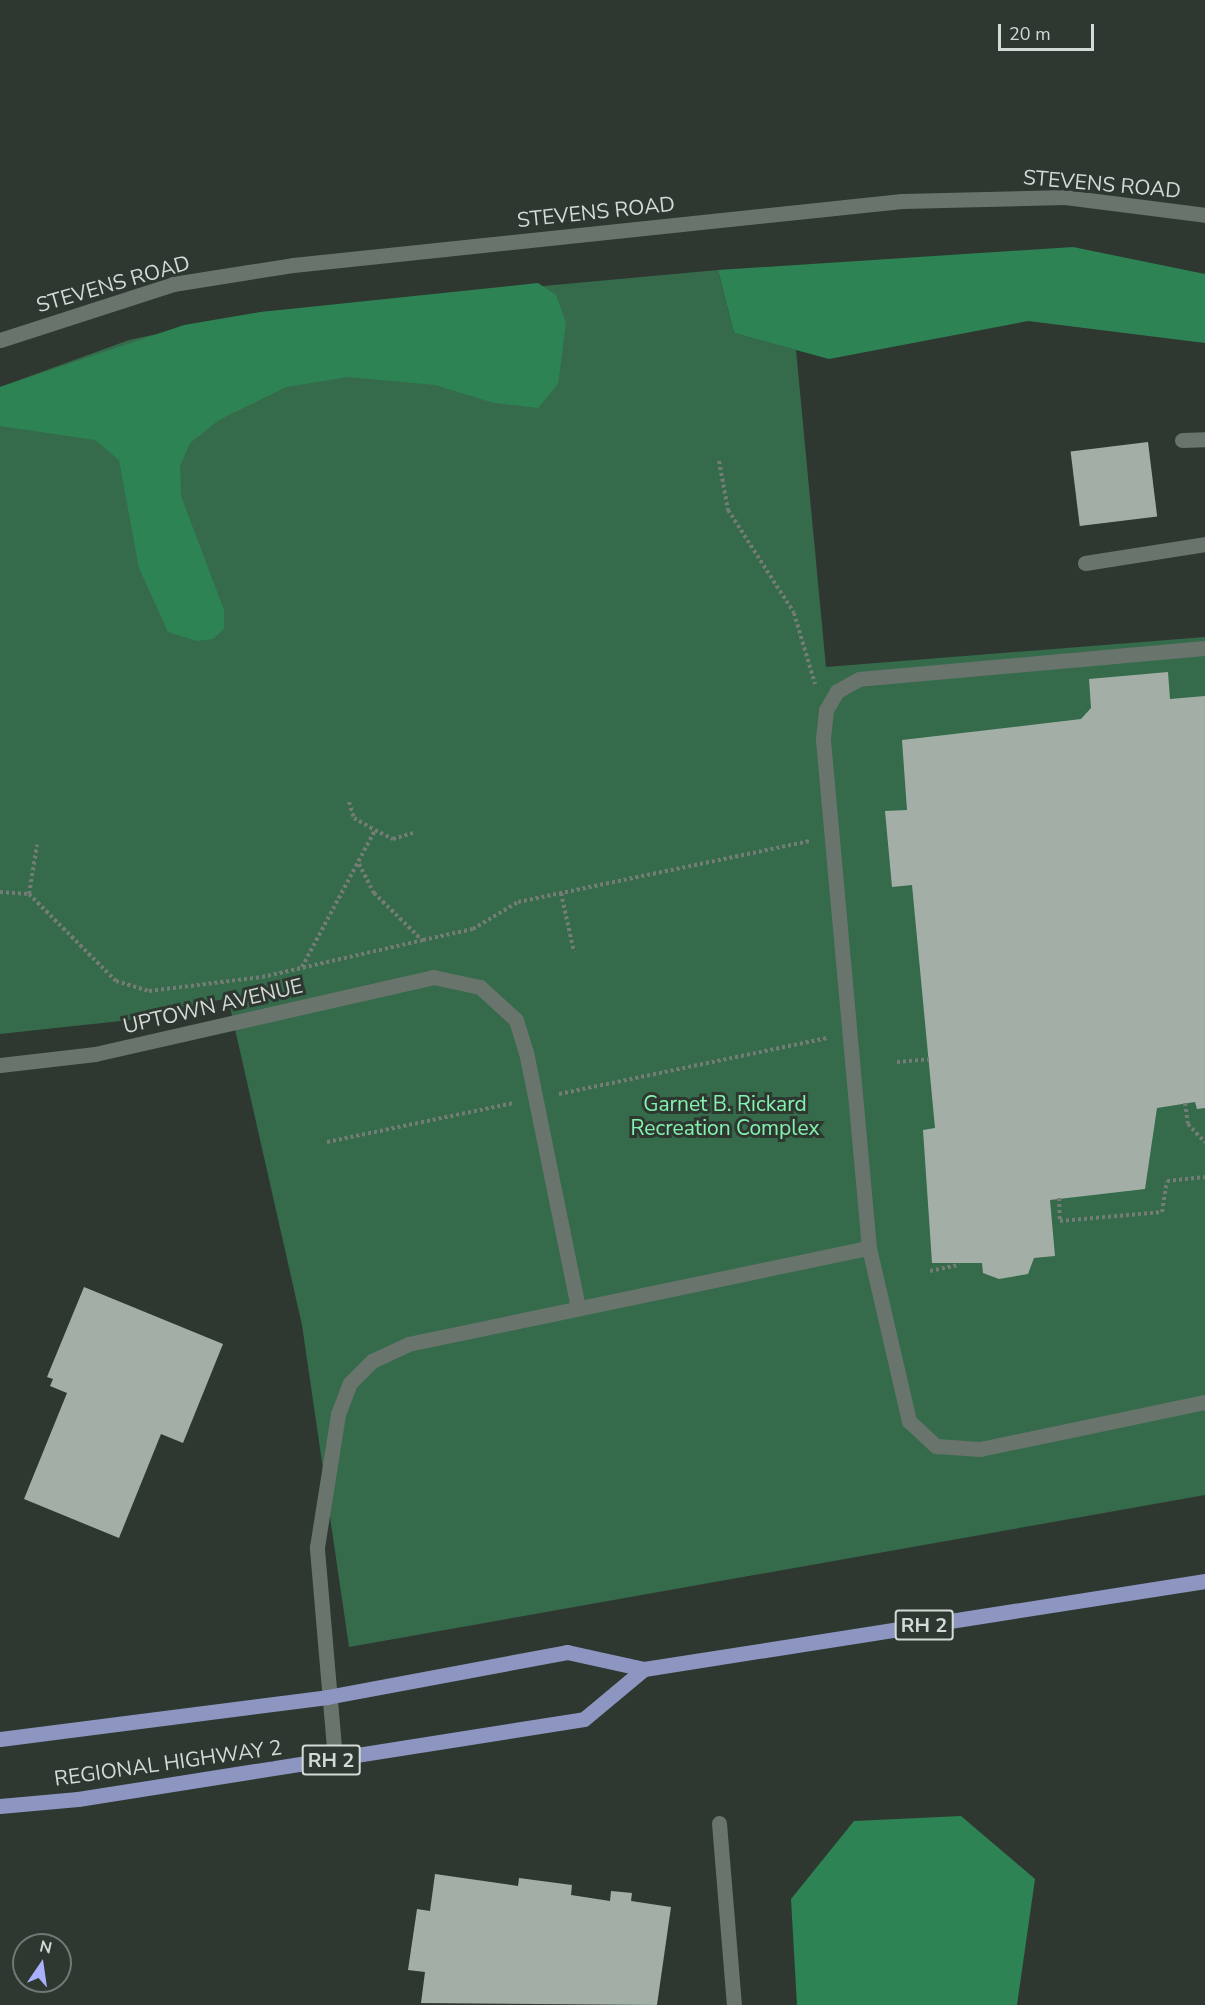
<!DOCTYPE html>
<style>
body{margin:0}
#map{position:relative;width:1205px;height:2005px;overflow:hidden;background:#2e3831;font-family:"Nunito Sans",sans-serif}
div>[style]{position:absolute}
.green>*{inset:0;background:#356b4b}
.forest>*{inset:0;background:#2e8354}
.building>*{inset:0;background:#a3afa6;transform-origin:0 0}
.path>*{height:4px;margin-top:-2px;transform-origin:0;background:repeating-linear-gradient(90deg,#747c76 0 3px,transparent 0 6px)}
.minor>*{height:15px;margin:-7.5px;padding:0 7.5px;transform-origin:7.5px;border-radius:7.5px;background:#69746d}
.major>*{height:15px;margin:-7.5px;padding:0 7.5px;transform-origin:7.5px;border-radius:7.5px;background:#8d96c0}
span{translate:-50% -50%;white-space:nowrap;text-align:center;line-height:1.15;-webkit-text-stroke:6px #2e3831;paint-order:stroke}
.shield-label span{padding:2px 4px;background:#2e3831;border:2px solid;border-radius:4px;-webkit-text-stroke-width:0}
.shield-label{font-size:20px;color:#d4dad6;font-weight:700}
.street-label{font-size:21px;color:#d4dad6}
.park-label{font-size:21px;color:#84f3b0}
.north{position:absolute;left:12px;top:1933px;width:60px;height:60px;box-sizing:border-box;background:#2e3831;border:2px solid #707973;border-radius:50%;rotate:13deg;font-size:16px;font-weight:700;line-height:24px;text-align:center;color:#d4dad6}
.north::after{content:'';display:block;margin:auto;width:21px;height:27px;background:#a9b0fc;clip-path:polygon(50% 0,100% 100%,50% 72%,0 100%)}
.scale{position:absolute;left:998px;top:24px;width:96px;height:27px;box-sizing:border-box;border:3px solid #d4dad6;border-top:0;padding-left:8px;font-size:18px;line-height:21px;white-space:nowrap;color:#d4dad6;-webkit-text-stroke:4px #2e3831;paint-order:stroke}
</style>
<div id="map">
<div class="green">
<div style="clip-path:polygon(718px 270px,734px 333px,796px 350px,826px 667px,1205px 637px,1205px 1495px,349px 1647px,302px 1325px,228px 998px,130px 1020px,0 1034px,0 387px,129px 340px,261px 312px)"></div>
</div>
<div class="forest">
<div style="clip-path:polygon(1073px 247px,1205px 274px,1205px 343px,1028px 321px,829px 359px,734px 333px,718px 270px)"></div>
<div style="clip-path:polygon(538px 283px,556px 295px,566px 323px,558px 384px,538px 408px,494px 403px,435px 385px,348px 377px,286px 387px,219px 420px,190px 443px,180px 466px,181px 496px,224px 610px,224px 629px,213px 639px,197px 641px,168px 632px,139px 568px,119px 460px,95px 440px,0 426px,0 387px,184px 325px,261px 312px)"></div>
<div style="clip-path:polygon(961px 1816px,1035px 1879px,1017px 2005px,797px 2005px,791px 1899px,854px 1821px)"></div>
</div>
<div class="building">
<div style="left:1148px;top:442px;width:75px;height:78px;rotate:83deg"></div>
<div style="clip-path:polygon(1168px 672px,1170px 699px,1205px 696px,1205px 1108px,1197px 1109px,1195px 1102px,1157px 1108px,1145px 1189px,1050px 1200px,1055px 1256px,1034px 1258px,1028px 1274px,999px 1279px,983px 1273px,982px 1263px,932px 1263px,923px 1130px,935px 1128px,912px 885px,892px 887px,885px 811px,907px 810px,902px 740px,1081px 719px,1091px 708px,1089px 679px)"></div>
<div style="clip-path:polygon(84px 1287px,223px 1344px,183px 1443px,161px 1434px,119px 1538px,24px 1499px,67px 1393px,50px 1386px,53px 1379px,47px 1377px)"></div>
<div style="clip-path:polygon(435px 1874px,518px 1886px,519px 1878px,572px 1885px,571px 1895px,610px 1901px,611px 1891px,632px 1893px,631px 1901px,671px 1907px,657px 2005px,421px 2003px,425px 1972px,408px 1970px,417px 1909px,430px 1911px)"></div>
</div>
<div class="path">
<div style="left:719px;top:461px;width:50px;rotate:79.6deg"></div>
<div style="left:728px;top:510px;width:122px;rotate:57.3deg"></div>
<div style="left:794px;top:613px;width:74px;rotate:73.5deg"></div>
<div style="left:349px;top:802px;width:17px;rotate:73deg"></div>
<div style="left:354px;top:818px;width:24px;rotate:30deg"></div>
<div style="left:359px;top:864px;width:33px;rotate:63deg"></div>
<div style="left:374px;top:893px;width:67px;rotate:44.4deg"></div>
<div style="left:0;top:892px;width:29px;rotate:4deg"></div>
<div style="left:29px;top:894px;width:50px;rotate:-80.7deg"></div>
<div style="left:561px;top:893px;width:60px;rotate:77.6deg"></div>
<div style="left:29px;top:894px;width:123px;rotate:45deg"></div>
<div style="left:116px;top:981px;width:34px;rotate:17deg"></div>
<div style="left:149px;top:991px;width:114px;rotate:-7.1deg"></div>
<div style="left:262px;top:977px;width:165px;rotate:-12.9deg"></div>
<div style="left:423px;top:940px;width:51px;rotate:-12.4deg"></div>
<div style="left:473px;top:929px;width:52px;rotate:-31deg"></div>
<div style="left:518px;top:902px;width:298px;rotate:-11.8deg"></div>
<div style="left:302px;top:967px;width:155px;rotate:-61.9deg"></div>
<div style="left:375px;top:830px;width:20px;rotate:27deg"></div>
<div style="left:393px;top:839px;width:21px;rotate:-17deg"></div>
<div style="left:897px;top:1062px;width:32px;rotate:-5deg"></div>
<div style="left:559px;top:1094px;width:274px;rotate:-11.8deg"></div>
<div style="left:1185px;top:1103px;width:21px;rotate:82deg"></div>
<div style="left:1188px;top:1124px;width:25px;rotate:47deg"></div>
<div style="left:327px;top:1142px;width:191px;rotate:-11.8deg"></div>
<div style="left:1059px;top:1198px;width:23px;rotate:88deg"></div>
<div style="left:1060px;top:1221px;width:102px;rotate:-5deg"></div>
<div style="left:1162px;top:1212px;width:31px;rotate:-81deg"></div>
<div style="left:1167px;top:1181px;width:38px;rotate:-6deg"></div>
<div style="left:930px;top:1271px;width:30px;rotate:-12deg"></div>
</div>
<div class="minor">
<div style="left:0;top:340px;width:182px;rotate:-17.9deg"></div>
<div style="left:173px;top:284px;width:121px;rotate:-9deg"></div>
<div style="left:293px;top:265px;width:612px;rotate:-6deg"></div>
<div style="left:902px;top:201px;width:163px;rotate:-1.4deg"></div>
<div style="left:1065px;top:197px;width:141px;rotate:7.3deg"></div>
<div style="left:1182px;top:440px;width:23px;rotate:-2deg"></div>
<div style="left:1085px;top:563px;width:121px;rotate:-9deg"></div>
<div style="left:1205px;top:648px;width:347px;rotate:174.9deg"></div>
<div style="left:859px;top:679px;width:25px;rotate:151deg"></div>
<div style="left:837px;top:691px;width:22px;rotate:120deg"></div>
<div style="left:826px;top:710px;width:30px;rotate:96deg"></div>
<div style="left:823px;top:740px;width:510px;rotate:84.83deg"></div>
<div style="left:869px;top:1248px;width:178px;rotate:77deg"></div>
<div style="left:909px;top:1421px;width:37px;rotate:43deg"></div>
<div style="left:936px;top:1446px;width:44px;rotate:3.9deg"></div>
<div style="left:980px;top:1449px;width:230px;rotate:-11.8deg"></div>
<div style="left:0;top:1065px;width:96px;rotate:-6.6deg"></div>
<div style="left:95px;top:1054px;width:347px;rotate:-12.8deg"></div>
<div style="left:433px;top:977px;width:48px;rotate:12deg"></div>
<div style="left:480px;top:987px;width:49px;rotate:42.5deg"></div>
<div style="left:516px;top:1020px;width:34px;rotate:73deg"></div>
<div style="left:526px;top:1052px;width:261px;rotate:78.5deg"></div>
<div style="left:335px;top:1759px;width:213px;rotate:-94.9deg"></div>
<div style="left:317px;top:1547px;width:135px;rotate:-81deg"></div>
<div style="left:338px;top:1414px;width:33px;rotate:-69deg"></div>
<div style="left:350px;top:1383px;width:31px;rotate:-45deg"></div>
<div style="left:372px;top:1361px;width:40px;rotate:-25deg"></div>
<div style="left:408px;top:1344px;width:471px;rotate:-11.8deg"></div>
<div style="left:719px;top:1823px;width:183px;rotate:85.3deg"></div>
</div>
<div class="major">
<div style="left:0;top:1739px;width:330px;rotate:-7.3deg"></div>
<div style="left:327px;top:1697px;width:244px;rotate:-10.6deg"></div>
<div style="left:567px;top:1652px;width:79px;rotate:12.4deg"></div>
<div style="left:644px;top:1669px;width:568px;rotate:-8.91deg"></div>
<div style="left:0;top:1806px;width:78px;rotate:-5.1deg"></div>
<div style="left:78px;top:1799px;width:512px;rotate:-8.98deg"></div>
<div style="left:584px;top:1719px;width:78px;rotate:-39.8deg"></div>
</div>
<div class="shield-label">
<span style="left:924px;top:1625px">RH 2</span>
<span style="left:331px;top:1760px">RH 2</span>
</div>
<div class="street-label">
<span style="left:1102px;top:184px;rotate:5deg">STEVENS ROAD</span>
<span style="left:596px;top:212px;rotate:-6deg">STEVENS ROAD</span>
<span style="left:113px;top:284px;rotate:-16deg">STEVENS ROAD</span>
<span style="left:213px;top:1006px;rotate:-13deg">UPTOWN AVENUE</span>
<span style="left:168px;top:1763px;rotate:-8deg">REGIONAL HIGHWAY 2</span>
</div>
<div class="park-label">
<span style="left:725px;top:1116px">Garnet B. Rickard<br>Recreation Complex</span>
</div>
<div class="north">N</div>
<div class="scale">20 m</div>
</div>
